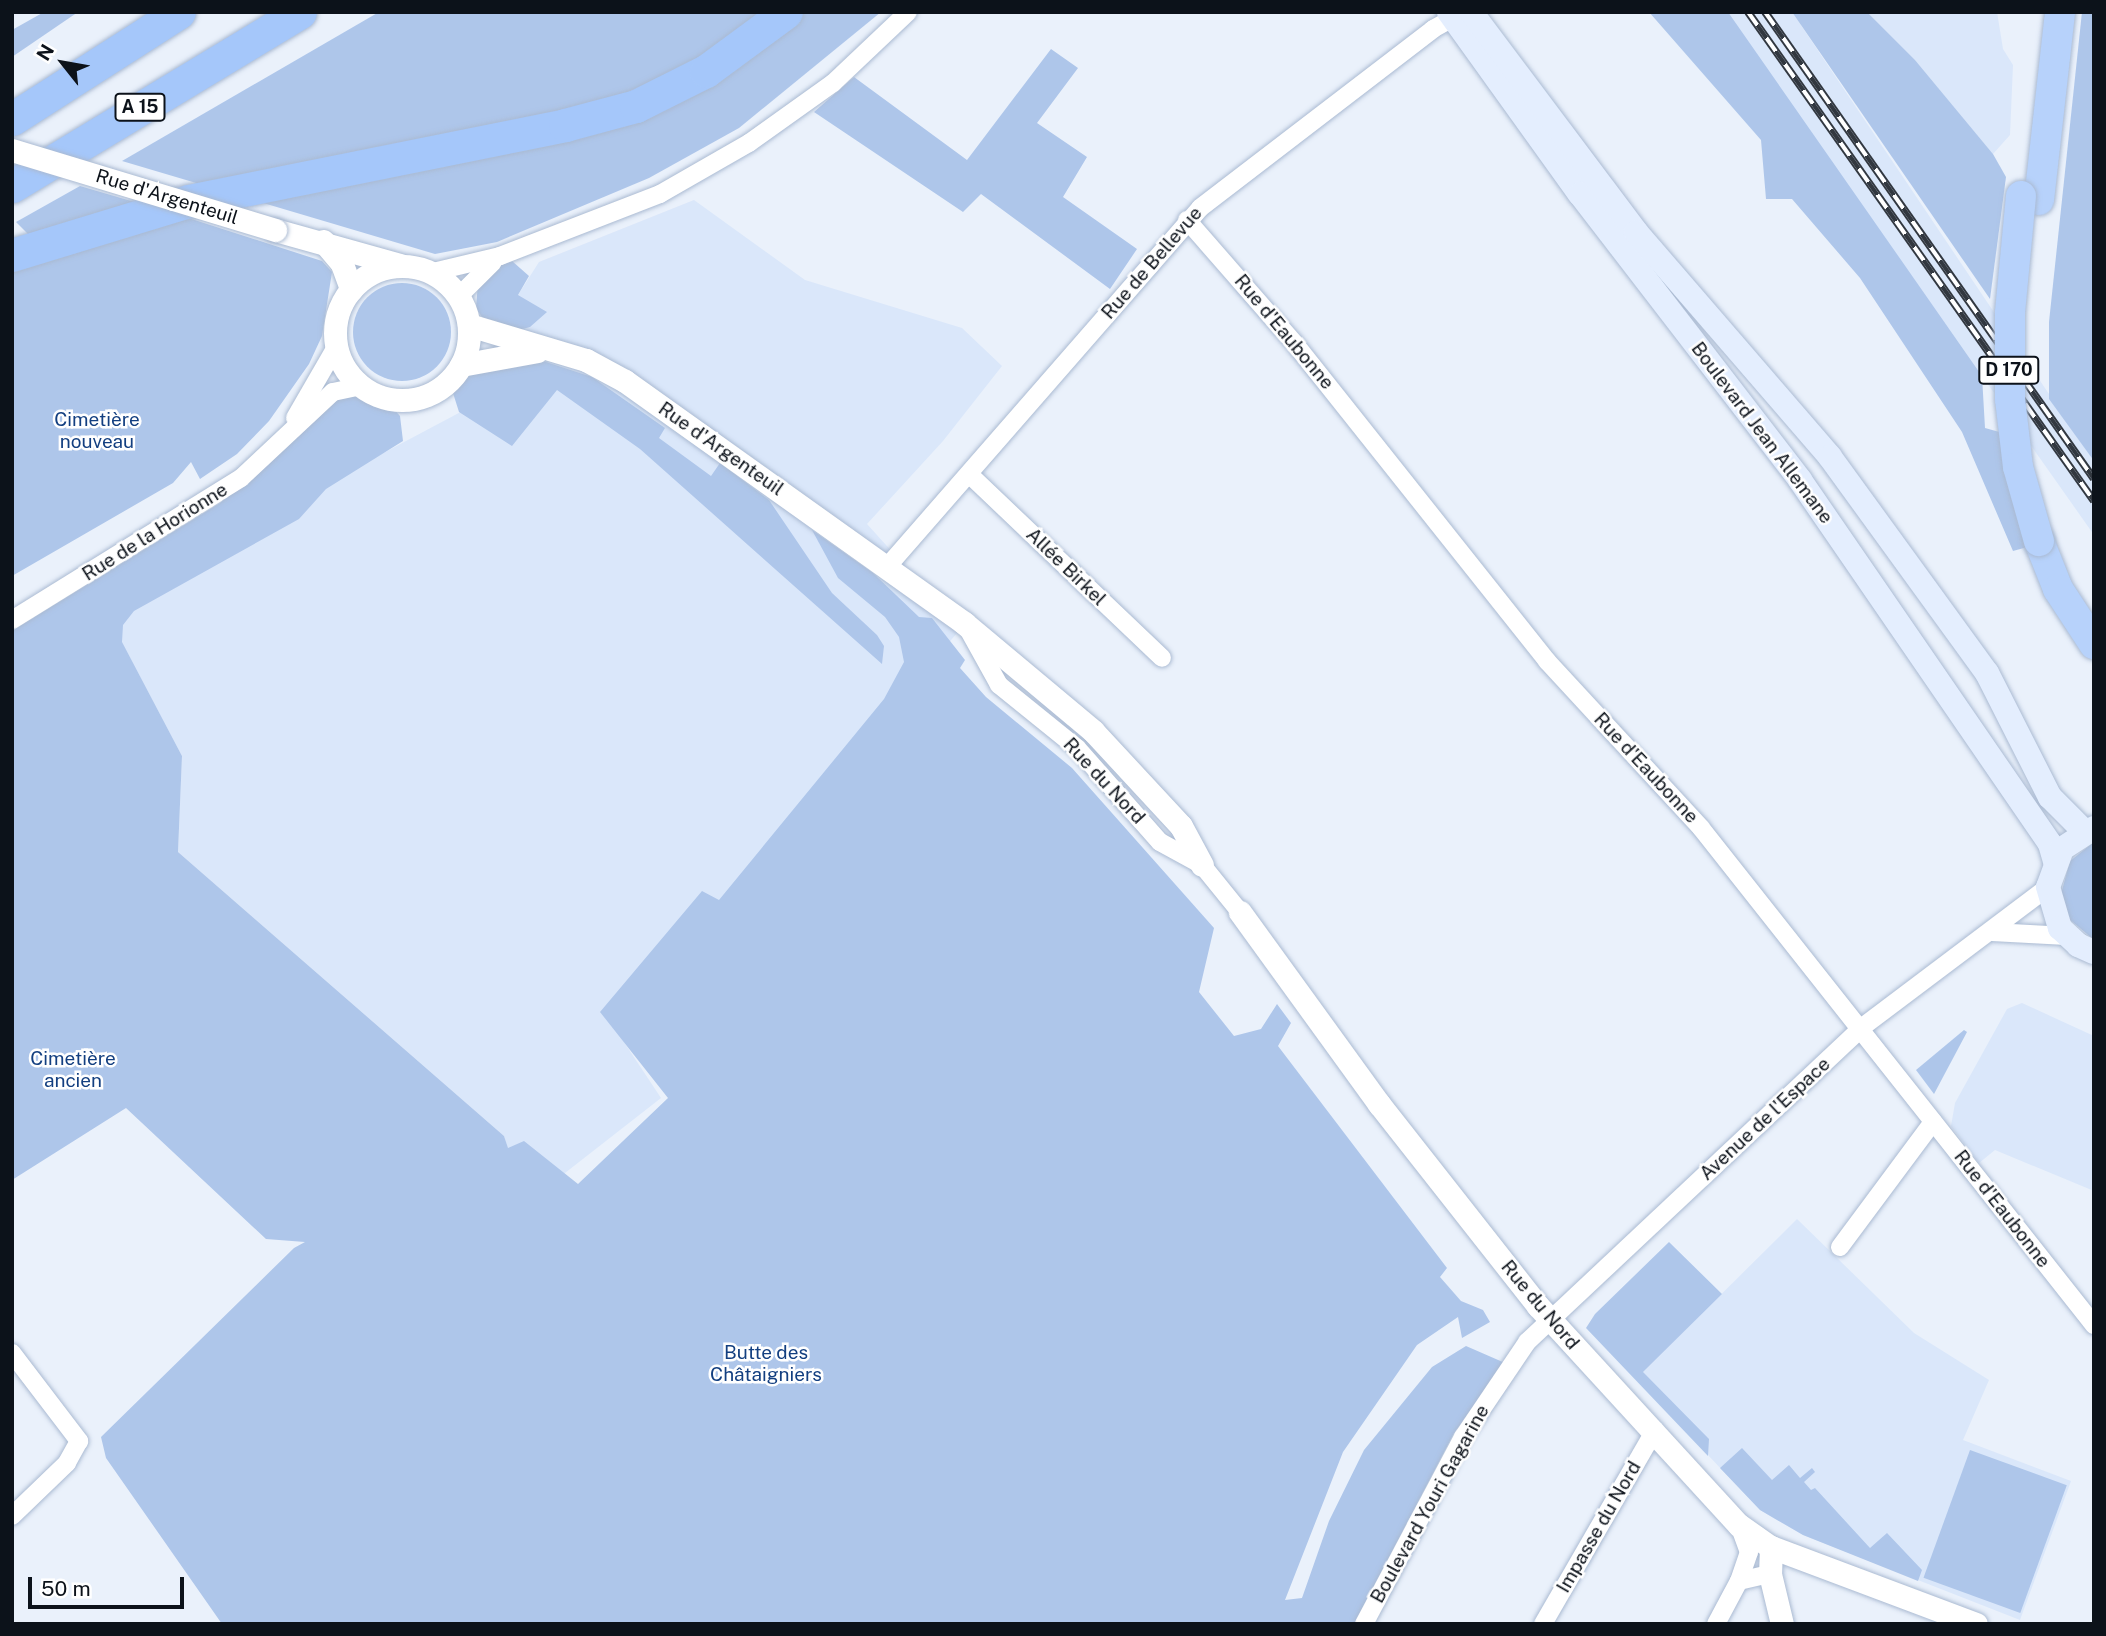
<!DOCTYPE html>
<meta charset="utf-8">
<style>
body{margin:0}
#map{position:relative;width:2106px;height:1636px;overflow:hidden;background:#eaf1fb;font-family:"Public Sans",sans-serif}
div>[style]{position:absolute}
.built>*{inset:0;background:#dae7fa}
.green>*{inset:0;background:#aec6ea;transform-origin:0 0}
.round{border-radius:50%}
.roads{filter:drop-shadow(0 0 2px #aabad2) drop-shadow(0 0 2px #aabad2)}
.minor>*{height:18px;margin:-9px;padding:0 9px;transform-origin:9px;border-radius:9px;background:#fff}
.tertiary>*{height:23px;margin:-11.5px;padding:0 11.5px;transform-origin:11.5px;border-radius:11.5px;background:#fff}
.tertiary>.ring{margin:-11.5px;padding:0;box-sizing:content-box;background:none;border:23px solid #fff;border-radius:50%}
.secondary>*{height:24px;margin:-12px;padding:0 12px;transform-origin:12px;border-radius:12px;background:#e4eefe}
.trunk>*{height:30px;margin:-15px;padding:0 15px;transform-origin:15px;border-radius:15px;background:#b7d2fb}
.motorway>*{height:33px;margin:-16.5px;padding:0 16.5px;transform-origin:16.5px;border-radius:16.5px;background:#a5c7fa}
.rail>*{height:8px;margin-top:-4px;transform-origin:0;background:repeating-linear-gradient(90deg,#fff 0 16px,#323840 0 32px);box-sizing:border-box;border-block:2px solid #323840}
.bridges{filter:drop-shadow(0 0 2px #aabad2) drop-shadow(0 0 2px #aabad2)}
.tertiary-bridge>*{height:23px;margin:-11.5px;padding:0 11.5px;transform-origin:11.5px;border-radius:11.5px;background:#fff}
.trunk-bridge>*{height:30px;margin:-15px;padding:0 15px;transform-origin:15px;border-radius:15px;background:#b7d2fb}
span{translate:-50% -50%;white-space:nowrap;text-align:center;line-height:1.15;-webkit-text-stroke:5px #fff;paint-order:stroke}
.shield-label span{padding:2px 5px;background:#fff;border:2px solid;border-radius:5px;-webkit-text-stroke-width:0}
.shield-label{font-size:18px;color:#0c121a;font-weight:700}
.street-label{font-size:19px;color:#0c121a}
.park-label{font-size:19px;color:#133f80}
.frame{position:absolute;inset:0;border:14px solid #0c121a;pointer-events:none}
.north{position:absolute;left:28px;top:28px;width:70px;height:70px;-webkit-text-stroke:5px #fff;paint-order:stroke;rotate:301deg;font-size:19px;font-weight:700;line-height:28px;text-align:center;color:#0c121a}
.north::after{content:'';display:block;margin:auto;width:24px;height:32px;background:#0c121a;clip-path:polygon(50% 0,100% 100%,50% 72%,0 100%)}
.scale{position:absolute;left:28px;top:1577px;width:156px;height:32px;box-sizing:border-box;border:4px solid #0c121a;border-top:0;padding-left:9px;font-size:21px;line-height:24px;white-space:nowrap;color:#0c121a;-webkit-text-stroke:5px #fff;paint-order:stroke}
</style>
<div id="map">
<div class="built">
<div style="clip-path:polygon(1726px 12px,1792px 12px,2094px 461px,2094px 535px)"></div>
<div style="clip-path:polygon(1867px 12px,1997px 12px,2003px 49px,2013px 65px,2010px 135px,1993px 154px,1915px 60px)"></div>
<div style="clip-path:polygon(694px 200px,805px 280px,962px 328px,1002px 366px,943px 441px,867px 524px,961px 628px,717px 924px,608px 1018px,661px 1098px,524px 1205px,504px 1136px,178px 852px,182px 756px,101px 603px,487px 398px,518px 295px,539px 262px)"></div>
<div style="clip-path:polygon(2022px 1003px,2094px 1036px,2094px 1191px,1995px 1150px,1979px 1163px,1951px 1126px,1955px 1103px,2007px 1009px)"></div>
<div style="clip-path:polygon(1797px 1219px,1914px 1333px,1989px 1380px,1963px 1440px,2071px 1481px,2020px 1620px,1803px 1535px,1760px 1510px,1636px 1379px)"></div>
</div>
<div class="green">
<div style="clip-path:polygon(44px 12px,78px 12px,12px 57px,12px 30px)"></div>
<div style="clip-path:polygon(379px 12px,881px 12px,739px 128px,649px 178px,497px 242px,435px 254px,122px 161px)"></div>
<div style="clip-path:polygon(1649px 12px,1728px 12px,1982px 376px,1985px 428px,2003px 433px,2031px 546px,2013px 551px,1962px 432px,1860px 278px,1792px 199px,1766px 199px,1761px 140px)"></div>
<div style="clip-path:polygon(1792px 12px,1867px 12px,1915px 60px,1993px 154px,2006px 177px,1990px 299px)"></div>
<div style="clip-path:polygon(2082px 12px,2094px 12px,2094px 461px,2049px 399px,2049px 322px)"></div>
<div style="clip-path:polygon(1051px 49px,1078px 68px,1037px 123px,1087px 157px,1063px 197px,1137px 249px,1110px 289px,981px 194px,963px 212px,814px 112px,854px 77px,967px 160px)"></div>
<div style="clip-path:polygon(80px 186px,138px 203px,29px 235px,16px 222px)"></div>
<div style="clip-path:polygon(176px 214px,322px 261px,332px 272px,322px 336px,309px 364px,269px 421px,237px 454px,200px 479px,191px 462px,173px 483px,12px 576px,12px 272px)"></div>
<div style="clip-path:polygon(512px 261px,529px 276px,518px 295px,547px 312px,530px 327px,511px 332px,486px 322px,476px 309px,478px 282px,493px 268px)"></div>
<div class="round" style="left:353px;top:283px;width:98px;height:98px"></div>
<div style="clip-path:polygon(514px 361px,546px 362px,592px 377px,665px 428px,659px 438px,711px 476px,720px 463px,769px 500px,832px 593px,877px 635px,884px 646px,882px 664px,640px 449px,557px 390px,512px 446px,459px 412px,453px 393px,459px 381px,483px 365px)"></div>
<div style="clip-path:polygon(352px 393px,392px 407px,400px 416px,403px 441px,326px 489px,299px 519px,134px 611px,123px 625px,122px 642px,182px 756px,178px 852px,504px 1136px,508px 1148px,524px 1141px,578px 1184px,668px 1098px,600px 1012px,702px 891px,719px 900px,884px 699px,904px 662px,899px 637px,885px 617px,838px 578px,812px 530px,873px 573px,919px 617px,932px 618px,965px 660px,960px 668px,986px 697px,1072px 768px,1214px 928px,1199px 992px,1234px 1036px,1261px 1029px,1277px 1004px,1291px 1023px,1278px 1046px,1447px 1268px,1440px 1277px,1461px 1301px,1483px 1310px,1490px 1322px,1462px 1338px,1458px 1317px,1417px 1345px,1343px 1452px,1285px 1600px,1302px 1598px,1329px 1521px,1364px 1450px,1432px 1367px,1466px 1346px,1505px 1363px,1454px 1433px,1354px 1624px,222px 1624px,106px 1458px,101px 1437px,294px 1248px,305px 1242px,266px 1239px,126px 1108px,12px 1180px,12px 631px,220px 503px,286px 447px,321px 407px)"></div>
<div style="clip-path:polygon(2094px 842px,2094px 940px,2068px 918px,2061px 894px,2070px 861px)"></div>
<div style="clip-path:polygon(1964px 1030px,1967px 1032px,1934px 1094px,1916px 1070px)"></div>
<div style="clip-path:polygon(1669px 1242px,1722px 1294px,1643px 1372px,1709px 1439px,1708px 1456px,1586px 1328px,1595px 1314px)"></div>
<div style="clip-path:polygon(1742px 1448px,1772px 1480px,1789px 1465px,1800px 1478px,1812px 1468px,1815px 1472px,1804px 1482px,1811px 1490px,1815px 1488px,1870px 1548px,1887px 1533px,1922px 1570px,1918px 1581px,1803px 1535px,1760px 1510px,1720px 1468px)"></div>
<div style="left:1970px;top:1450px;width:103px;height:136px;rotate:20deg"></div>
</div>
<div class="roads">
<div class="minor">
<div style="left:1187px;top:220px;width:164px;rotate:48.9deg"></div>
<div style="left:1295px;top:344px;width:405px;rotate:51.5deg"></div>
<div style="left:1547px;top:661px;width:227px;rotate:47.3deg"></div>
<div style="left:1701px;top:828px;width:634px;rotate:51.67deg"></div>
<div style="left:433px;top:272px;width:69px;rotate:-13.4deg"></div>
<div style="left:500px;top:256px;width:172px;rotate:-21.2deg"></div>
<div style="left:660px;top:194px;width:103px;rotate:-29.8deg"></div>
<div style="left:749px;top:143px;width:103px;rotate:-35.5deg"></div>
<div style="left:833px;top:83px;width:103px;rotate:-43.4deg"></div>
<div style="left:459px;top:296px;width:48px;rotate:-45deg"></div>
<div style="left:295px;top:418px;width:82px;rotate:-60deg"></div>
<div style="left:970px;top:475px;width:265px;rotate:43.6deg"></div>
<div style="left:887px;top:567px;width:476px;rotate:-48.9deg"></div>
<div style="left:1200px;top:208px;width:294px;rotate:-37.5deg"></div>
<div style="left:1433px;top:29px;width:33px;rotate:-29deg"></div>
<div style="left:12px;top:620px;width:269px;rotate:-31.8deg"></div>
<div style="left:241px;top:478px;width:126px;rotate:-43.1deg"></div>
<div style="left:333px;top:392px;width:29px;rotate:-12deg"></div>
<div style="left:968px;top:629px;width:64px;rotate:61deg"></div>
<div style="left:999px;top:685px;width:100px;rotate:38.9deg"></div>
<div style="left:1077px;top:748px;width:125px;rotate:48.6deg"></div>
<div style="left:1160px;top:842px;width:48px;rotate:28.7deg"></div>
<div style="left:1202px;top:865px;width:60px;rotate:51deg"></div>
<div style="left:1992px;top:932px;width:75px;rotate:3.1deg"></div>
<div style="left:1840px;top:1247px;width:156px;rotate:-53.4deg"></div>
<div style="left:12px;top:1353px;width:111px;rotate:52.7deg"></div>
<div style="left:79px;top:1441px;width:25px;rotate:119deg"></div>
<div style="left:67px;top:1463px;width:76px;rotate:136.1deg"></div>
<div style="left:1739px;top:1525px;width:29px;rotate:70deg"></div>
<div style="left:1749px;top:1552px;width:31px;rotate:109deg"></div>
<div style="left:1364px;top:1624px;width:212px;rotate:-62.1deg"></div>
<div style="left:1463px;top:1437px;width:115px;rotate:-56deg"></div>
<div style="left:1527px;top:1342px;width:458px;rotate:-43.2deg"></div>
<div style="left:1861px;top:1028px;width:234px;rotate:-37deg"></div>
<div style="left:1543px;top:1624px;width:224px;rotate:-60deg"></div>
<div style="left:1716px;top:1624px;width:49px;rotate:-61.9deg"></div>
<div style="left:1739px;top:1581px;width:32px;rotate:-13deg"></div>
</div>
<div class="tertiary">
<div style="left:275px;top:230px;width:130px;rotate:15.6deg"></div>
<div style="left:323px;top:241px;width:30px;rotate:50deg"></div>
<div style="left:342px;top:264px;width:27px;rotate:70deg"></div>
<div class="ring" style="left:335px;top:266px;width:111px;height:111px"></div>
<div style="left:469px;top:325px;width:122px;rotate:16.7deg"></div>
<div style="left:586px;top:360px;width:44px;rotate:28.3deg"></div>
<div style="left:625px;top:381px;width:417px;rotate:35.5deg"></div>
<div style="left:964px;top:623px;width:168px;rotate:39.9deg"></div>
<div style="left:1093px;top:731px;width:129px;rotate:47.2deg"></div>
<div style="left:1181px;top:826px;width:44px;rotate:61.7deg"></div>
<div style="left:461px;top:365px;width:77px;rotate:-10.4deg"></div>
<div style="left:1240px;top:912px;width:237px;rotate:54.1deg"></div>
<div style="left:1379px;top:1104px;width:257px;rotate:51.8deg"></div>
<div style="left:1538px;top:1306px;width:297px;rotate:47.5deg"></div>
<div style="left:1739px;top:1525px;width:39px;rotate:35deg"></div>
<div style="left:1771px;top:1547px;width:219px;rotate:20.6deg"></div>
<div style="left:1771px;top:1547px;width:27px;rotate:92deg"></div>
<div style="left:1770px;top:1574px;width:51px;rotate:76.5deg"></div>
</div>
<div class="secondary">
<div style="left:1449px;top:12px;width:224px;rotate:54.3deg"></div>
<div style="left:1580px;top:194px;width:361px;rotate:52.4deg"></div>
<div style="left:1800px;top:480px;width:442px;rotate:55.5deg"></div>
<div style="left:2050px;top:844px;width:18px;rotate:74deg"></div>
<div style="left:1471px;top:12px;width:275px;rotate:53.1deg"></div>
<div style="left:1636px;top:232px;width:297px;rotate:49.2deg"></div>
<div style="left:1830px;top:457px;width:267px;rotate:54deg"></div>
<div style="left:1987px;top:673px;width:139px;rotate:63.1deg"></div>
<div style="left:2050px;top:797px;width:49px;rotate:45deg"></div>
<div style="left:2094px;top:828px;width:38px;rotate:147deg"></div>
<div style="left:2062px;top:849px;width:40px;rotate:110.2deg"></div>
<div style="left:2048px;top:887px;width:43px;rotate:73.7deg"></div>
<div style="left:2060px;top:928px;width:25px;rotate:43deg"></div>
<div style="left:2078px;top:945px;width:17px;rotate:24deg"></div>
</div>
<div class="trunk">
<div style="left:2039px;top:200px;width:189px;rotate:-83.6deg"></div>
<div style="left:2039px;top:541px;width:52px;rotate:68.4deg"></div>
<div style="left:2058px;top:589px;width:66px;rotate:56.8deg"></div>
</div>
<div class="motorway">
<div style="left:12px;top:119px;width:198px;rotate:-32.6deg"></div>
<div style="left:12px;top:186px;width:336px;rotate:-31.1deg"></div>
<div style="left:12px;top:255px;width:185px;rotate:-17deg"></div>
<div style="left:189px;top:201px;width:384px;rotate:-11.4deg"></div>
<div style="left:565px;top:125px;width:73px;rotate:-15deg"></div>
<div style="left:636px;top:106px;width:78px;rotate:-26.6deg"></div>
<div style="left:706px;top:71px;width:99px;rotate:-36.4deg"></div>
</div>
</div>
<div class="rail">
<div style="left:1748px;top:12px;width:599px;rotate:54.72deg"></div>
<div style="left:1765px;top:12px;width:571px;rotate:54.84deg"></div>
</div>
<div class="bridges">
<div class="tertiary-bridge">
<div style="left:12px;top:150px;width:275px;rotate:16.9deg"></div>
</div>
<div class="trunk-bridge">
<div style="left:2021px;top:196px;width:118px;rotate:95.4deg"></div>
<div style="left:2010px;top:313px;width:86px;rotate:90deg"></div>
<div style="left:2010px;top:399px;width:68px;rotate:83.3deg"></div>
<div style="left:2018px;top:467px;width:77px;rotate:74.2deg"></div>
</div>
</div>
<div class="shield-label">
<span style="left:140px;top:107px">A 15</span>
<span style="left:2009px;top:370px">D 170</span>
</div>
<div class="street-label">
<span style="left:167px;top:197px;rotate:17deg">Rue d'Argenteuil</span>
<span style="left:1152px;top:263px;rotate:-49deg">Rue de Bellevue</span>
<span style="left:1284px;top:332px;rotate:50deg">Rue d'Eaubonne</span>
<span style="left:1762px;top:433px;rotate:53deg">Boulevard Jean Allemane</span>
<span style="left:721px;top:449px;rotate:35deg">Rue d'Argenteuil</span>
<span style="left:155px;top:532px;rotate:-32deg">Rue de la Horionne</span>
<span style="left:1066px;top:567px;rotate:44deg">Allée Birkel</span>
<span style="left:1646px;top:768px;rotate:47deg">Rue d'Eaubonne</span>
<span style="left:1104px;top:781px;rotate:47deg">Rue du Nord</span>
<span style="left:1765px;top:1119px;rotate:-43deg">Avenue de l'Espace</span>
<span style="left:2002px;top:1209px;rotate:52deg">Rue d'Eaubonne</span>
<span style="left:1540px;top:1305px;rotate:50deg">Rue du Nord</span>
<span style="left:1430px;top:1504px;rotate:-61deg">Boulevard Youri Gagarine</span>
<span style="left:1599px;top:1527px;rotate:-60deg">Impasse du Nord</span>
</div>
<div class="park-label">
<span style="left:97px;top:431px">Cimetière<br>nouveau</span>
<span style="left:73px;top:1070px">Cimetière<br>ancien</span>
<span style="left:766px;top:1364px">Butte des<br>Châtaigniers</span>
</div>
<div class="frame"></div>
<div class="north">N</div>
<div class="scale">50 m</div>
</div>
